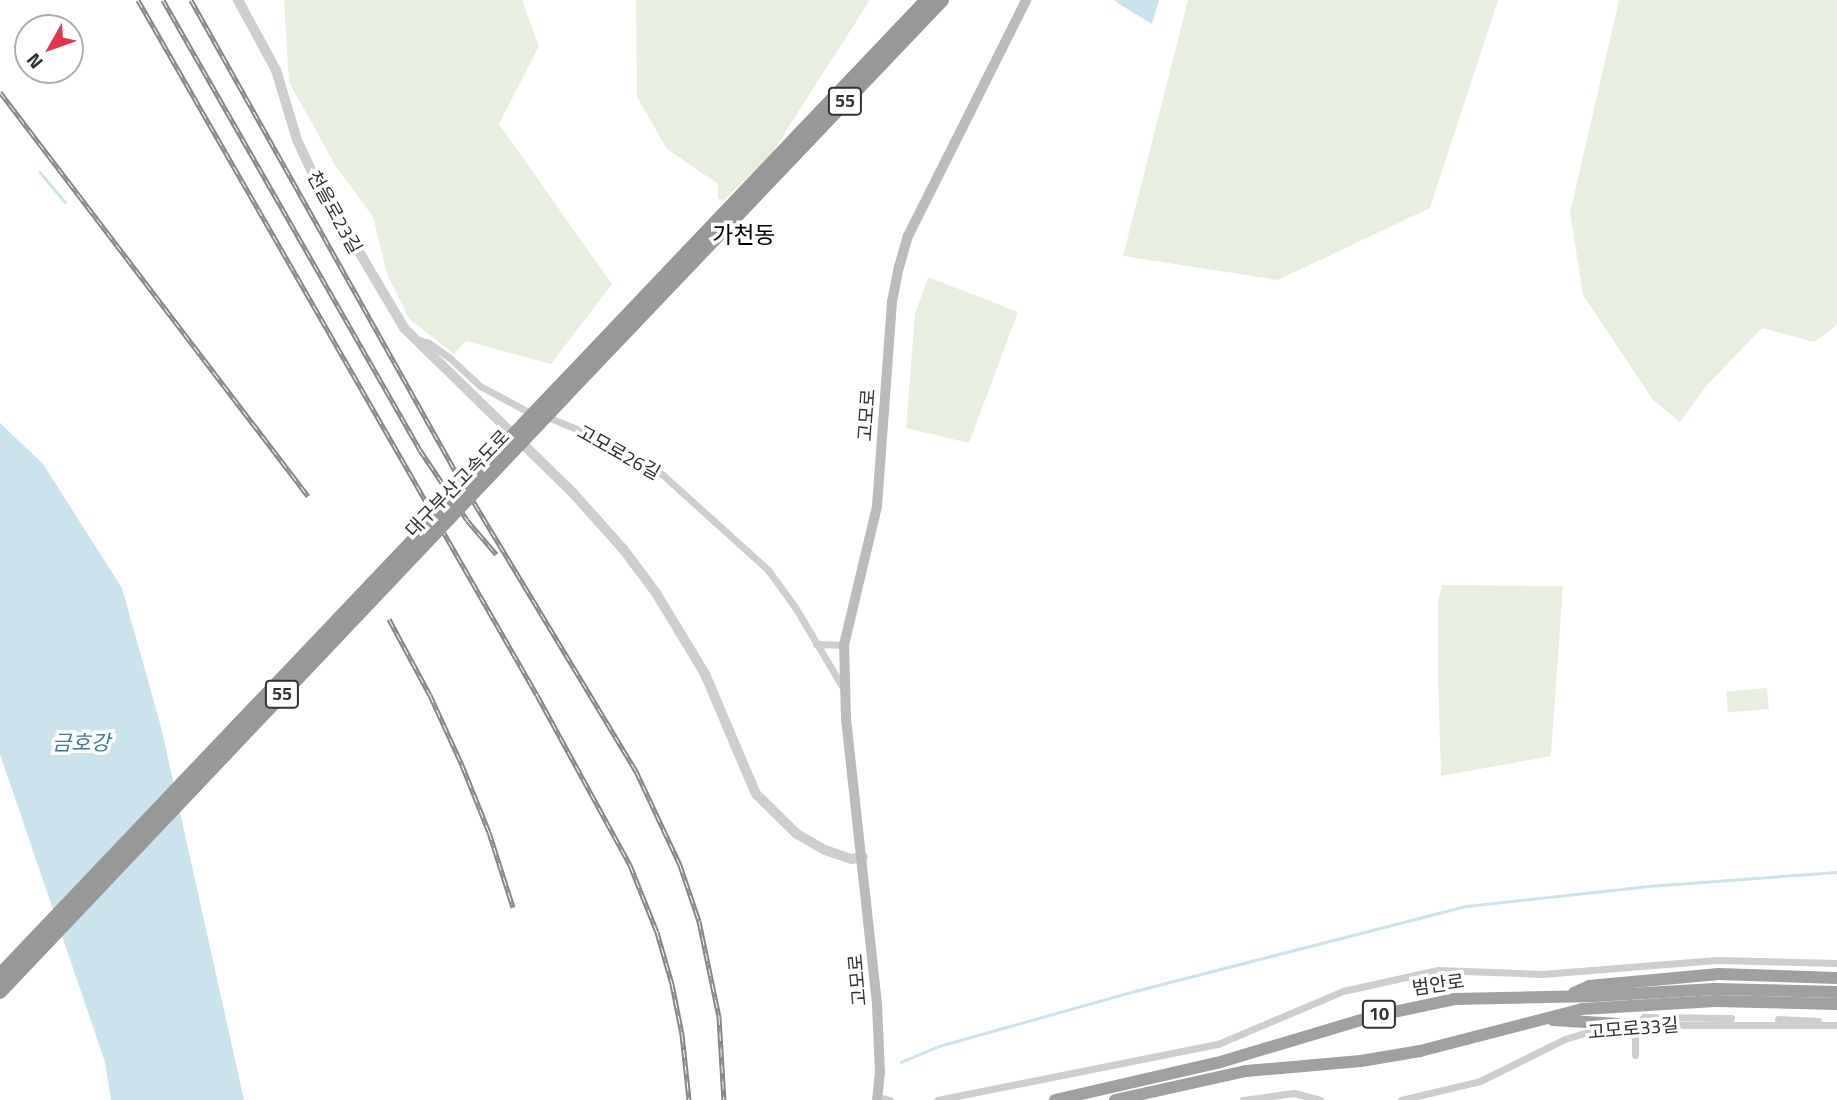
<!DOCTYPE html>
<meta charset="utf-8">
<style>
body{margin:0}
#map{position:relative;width:1837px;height:1100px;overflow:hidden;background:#fff;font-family:"Titillium Web","Noto Sans KR",sans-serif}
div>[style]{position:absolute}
.green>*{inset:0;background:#e8eedf;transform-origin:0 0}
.water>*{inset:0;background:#cbe3ed}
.stream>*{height:2.5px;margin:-1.25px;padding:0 1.25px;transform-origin:1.25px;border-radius:1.25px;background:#cbe3ed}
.minor>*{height:7px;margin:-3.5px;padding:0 3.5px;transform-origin:3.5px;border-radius:3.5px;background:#cecece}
.tertiary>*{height:10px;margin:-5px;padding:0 5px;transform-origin:5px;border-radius:5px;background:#cecece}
.secondary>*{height:10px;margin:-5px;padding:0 5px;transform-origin:5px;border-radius:5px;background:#bbb}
.trunk>*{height:12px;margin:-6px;padding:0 6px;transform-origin:6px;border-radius:6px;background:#a0a0a0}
.motorway>*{height:14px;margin:-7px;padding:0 7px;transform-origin:7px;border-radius:7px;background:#989898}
.rail>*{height:5px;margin-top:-2.5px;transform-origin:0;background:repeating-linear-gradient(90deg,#fff 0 8px,#868686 0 16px);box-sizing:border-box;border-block:2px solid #868686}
.motorway-bridge>*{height:14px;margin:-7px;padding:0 7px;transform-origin:7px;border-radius:7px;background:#989898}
span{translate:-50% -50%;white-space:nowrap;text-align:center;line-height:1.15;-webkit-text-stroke:7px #fff;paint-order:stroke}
.shield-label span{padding:2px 5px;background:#fff;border:2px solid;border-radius:5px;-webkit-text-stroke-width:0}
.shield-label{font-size:18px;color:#313131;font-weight:700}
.street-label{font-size:19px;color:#313131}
.water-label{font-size:21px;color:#3d7995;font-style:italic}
.quarter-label{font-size:23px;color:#000}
.north{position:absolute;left:14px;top:14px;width:70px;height:70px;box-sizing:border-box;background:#fff;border:2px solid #adadad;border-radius:50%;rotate:230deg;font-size:19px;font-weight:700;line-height:28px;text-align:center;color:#313131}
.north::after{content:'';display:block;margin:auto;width:24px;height:32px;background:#e7334e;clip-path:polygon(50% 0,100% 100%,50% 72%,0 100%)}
</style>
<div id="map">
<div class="green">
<div style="clip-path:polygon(284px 0,522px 0,539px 46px,499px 124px,612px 284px,551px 364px,466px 341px,454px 354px,409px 319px,387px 274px,373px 217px,335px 165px,289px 82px)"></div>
<div style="clip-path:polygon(636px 0,870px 0,770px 156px,724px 200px,718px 199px,718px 184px,667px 149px,637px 97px)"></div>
<div style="clip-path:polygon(1188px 0,1498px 0,1430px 208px,1278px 280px,1123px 256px)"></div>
<div style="clip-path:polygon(1619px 0,1837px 0,1837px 325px,1814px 342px,1762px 328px,1708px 384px,1680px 422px,1653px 400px,1583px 295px,1570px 213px)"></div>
<div style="clip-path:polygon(928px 277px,1018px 312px,969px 443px,906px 428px,915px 314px)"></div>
<div style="clip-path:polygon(1442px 585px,1563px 586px,1551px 756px,1441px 776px,1438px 675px,1438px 601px)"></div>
<div style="left:1767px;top:688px;width:21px;height:41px;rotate:85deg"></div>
</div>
<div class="water">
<div style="clip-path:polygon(1115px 0,1159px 0,1152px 24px,1116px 2px)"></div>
<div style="clip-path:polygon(0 423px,43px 464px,122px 588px,161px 727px,244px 1100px,111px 1100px,105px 1062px,0 754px)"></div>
</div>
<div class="stream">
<div style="left:40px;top:172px;width:39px;rotate:50deg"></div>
<div style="left:901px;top:1062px;width:41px;rotate:-22.8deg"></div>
<div style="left:939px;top:1046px;width:204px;rotate:-15.7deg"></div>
<div style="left:1135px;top:991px;width:342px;rotate:-14.4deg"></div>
<div style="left:1466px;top:906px;width:184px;rotate:-6.2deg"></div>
<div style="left:1649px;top:886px;width:189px;rotate:-4.3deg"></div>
</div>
<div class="minor">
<div style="left:419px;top:340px;width:10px;rotate:17deg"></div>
<div style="left:429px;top:343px;width:27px;rotate:36deg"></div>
<div style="left:451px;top:359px;width:40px;rotate:43deg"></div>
<div style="left:480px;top:386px;width:61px;rotate:28.2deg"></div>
<div style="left:545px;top:416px;width:53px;rotate:22.2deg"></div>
<div style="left:594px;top:436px;width:79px;rotate:29.5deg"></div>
<div style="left:663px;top:475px;width:142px;rotate:42.1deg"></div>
<div style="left:768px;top:570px;width:46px;rotate:53.9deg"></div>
<div style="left:795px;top:607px;width:94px;rotate:59.3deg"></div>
<div style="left:816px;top:644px;width:28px;rotate:2deg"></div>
<div style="left:1778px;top:1019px;width:40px;rotate:2.9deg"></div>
<div style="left:1631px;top:1025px;width:206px"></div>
<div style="left:1635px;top:1055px;width:30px;rotate:-90deg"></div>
<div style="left:1635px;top:1025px;width:12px;rotate:-42deg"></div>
<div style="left:1644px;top:1017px;width:87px;rotate:0.7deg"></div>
<div style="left:877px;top:1097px;width:13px;rotate:13deg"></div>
<div style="left:937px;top:1100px;width:287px;rotate:-11.3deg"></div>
<div style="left:1218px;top:1044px;width:136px;rotate:-23deg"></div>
<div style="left:1343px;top:991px;width:97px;rotate:-12.5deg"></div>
<div style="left:1438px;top:970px;width:104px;rotate:2.2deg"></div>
<div style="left:1542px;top:974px;width:175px;rotate:-4.6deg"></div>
<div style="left:1716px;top:960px;width:121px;rotate:1.4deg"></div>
<div style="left:1243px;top:1100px;width:51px;rotate:-7.8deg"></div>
<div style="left:1294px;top:1093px;width:27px;rotate:15deg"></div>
<div style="left:1401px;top:1100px;width:81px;rotate:-13.5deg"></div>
<div style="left:1480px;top:1081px;width:95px;rotate:-26.3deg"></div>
<div style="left:1565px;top:1039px;width:39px;rotate:-17deg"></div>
</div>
<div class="tertiary">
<div style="left:238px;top:0;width:80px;rotate:61.5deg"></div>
<div style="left:276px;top:70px;width:73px;rotate:73.3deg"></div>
<div style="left:297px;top:140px;width:38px;rotate:65deg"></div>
<div style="left:313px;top:174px;width:179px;rotate:59.4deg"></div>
<div style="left:404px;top:328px;width:236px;rotate:44.3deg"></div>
<div style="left:573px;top:493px;width:76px;rotate:48.2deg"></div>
<div style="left:624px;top:550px;width:54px;rotate:53.3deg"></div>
<div style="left:656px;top:593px;width:95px;rotate:58.8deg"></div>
<div style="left:705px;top:674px;width:130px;rotate:67deg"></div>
<div style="left:756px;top:794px;width:57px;rotate:44.3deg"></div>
<div style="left:797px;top:834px;width:32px;rotate:30deg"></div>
<div style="left:825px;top:850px;width:28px;rotate:19deg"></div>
<div style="left:851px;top:859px;width:12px;rotate:-9deg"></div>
</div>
<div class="secondary">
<div style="left:877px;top:1100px;width:27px;rotate:-84deg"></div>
<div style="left:880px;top:1073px;width:69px;rotate:-92.5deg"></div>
<div style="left:877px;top:1004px;width:287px;rotate:-96.2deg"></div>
<div style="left:846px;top:719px;width:74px;rotate:-91.5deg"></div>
<div style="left:844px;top:645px;width:143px;rotate:-76.6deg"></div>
<div style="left:877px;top:506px;width:205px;rotate:-85.8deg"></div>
<div style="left:892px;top:302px;width:36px;rotate:-79deg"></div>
<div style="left:899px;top:267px;width:32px;rotate:-74deg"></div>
<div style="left:908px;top:236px;width:264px;rotate:-63.4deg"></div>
</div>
<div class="trunk">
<div style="left:1574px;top:993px;width:17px;rotate:-25deg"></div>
<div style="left:1589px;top:986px;width:130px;rotate:-5.3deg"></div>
<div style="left:1718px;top:974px;width:119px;rotate:1.9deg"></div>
<div style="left:1553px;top:1020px;width:82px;rotate:3.5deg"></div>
<div style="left:1055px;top:1100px;width:166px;rotate:-12.9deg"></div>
<div style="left:1217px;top:1063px;width:165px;rotate:-16.6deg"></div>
<div style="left:1375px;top:1016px;width:81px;rotate:-12.1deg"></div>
<div style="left:1454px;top:999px;width:140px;rotate:-1.2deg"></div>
<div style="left:1594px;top:996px;width:121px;rotate:-3.3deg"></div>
<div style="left:1715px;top:989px;width:122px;rotate:1.4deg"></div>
<div style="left:1115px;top:1100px;width:134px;rotate:-12.5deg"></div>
<div style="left:1246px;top:1071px;width:115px;rotate:-5deg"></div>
<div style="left:1361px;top:1061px;width:60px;rotate:-9.6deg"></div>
<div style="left:1420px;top:1051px;width:167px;rotate:-14.5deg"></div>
<div style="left:1582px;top:1009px;width:133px;rotate:-3.4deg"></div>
<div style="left:1715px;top:1001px;width:122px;rotate:1.4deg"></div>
</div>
<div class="motorway">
<div style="left:558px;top:388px;width:535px;rotate:-46.44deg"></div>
<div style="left:564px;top:397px;width:548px;rotate:-46.4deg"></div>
</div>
<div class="rail">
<div style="left:138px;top:0;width:801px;rotate:60.14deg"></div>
<div style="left:537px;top:695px;width:194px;rotate:61.3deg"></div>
<div style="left:630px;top:865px;width:72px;rotate:68.1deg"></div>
<div style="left:657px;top:932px;width:54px;rotate:73.9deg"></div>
<div style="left:672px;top:984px;width:51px;rotate:78.7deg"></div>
<div style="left:682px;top:1034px;width:66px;rotate:83.9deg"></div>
<div style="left:163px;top:0;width:518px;rotate:60.27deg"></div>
<div style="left:420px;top:450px;width:84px;rotate:56.1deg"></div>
<div style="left:467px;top:520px;width:45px;rotate:49.5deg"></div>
<div style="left:191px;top:0;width:546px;rotate:60.71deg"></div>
<div style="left:458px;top:476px;width:345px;rotate:58.9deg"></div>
<div style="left:636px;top:771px;width:104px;rotate:64.9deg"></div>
<div style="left:680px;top:865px;width:59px;rotate:71.3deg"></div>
<div style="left:699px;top:921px;width:98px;rotate:78.2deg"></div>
<div style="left:719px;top:1017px;width:83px;rotate:86.6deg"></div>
<div style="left:0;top:92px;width:508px;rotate:52.68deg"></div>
<div style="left:389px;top:619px;width:86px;rotate:61.7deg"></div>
<div style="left:430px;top:695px;width:77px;rotate:65.4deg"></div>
<div style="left:462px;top:765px;width:72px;rotate:68.1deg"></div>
<div style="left:489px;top:832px;width:79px;rotate:72.3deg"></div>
</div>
<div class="motorway-bridge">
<div style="left:0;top:975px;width:810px;rotate:-46.45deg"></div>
<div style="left:0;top:992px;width:820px;rotate:-46.53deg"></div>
</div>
<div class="shield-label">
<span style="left:845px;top:101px">55</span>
<span style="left:282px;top:694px">55</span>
<span style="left:1379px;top:1014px">10</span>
</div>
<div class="street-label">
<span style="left:335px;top:212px;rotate:61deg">천을로23길</span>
<span style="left:866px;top:415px;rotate:-86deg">고모로</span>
<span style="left:619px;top:452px;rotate:29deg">고모로26길</span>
<span style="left:457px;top:483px;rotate:-46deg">대구부산고속도로</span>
<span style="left:857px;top:980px;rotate:-95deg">고모로</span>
<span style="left:1438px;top:984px;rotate:-8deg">범안로</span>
<span style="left:1633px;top:1028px;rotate:-5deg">고모로33길</span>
</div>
<div class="water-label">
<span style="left:81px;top:742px">금호강</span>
</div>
<div class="quarter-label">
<span style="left:744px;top:235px">가천동</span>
</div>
<div class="north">N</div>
</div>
